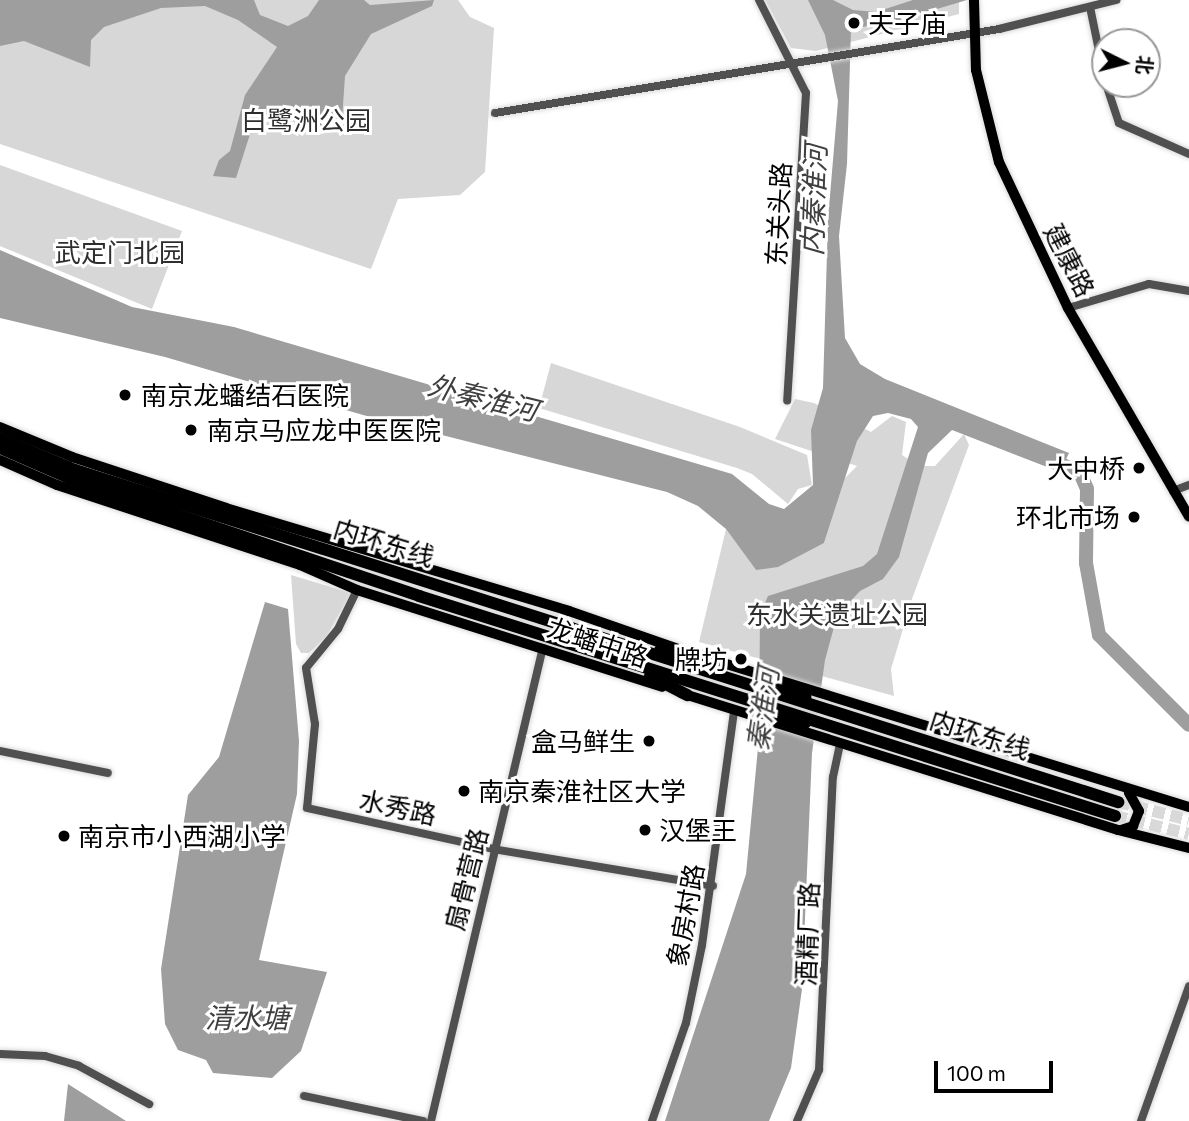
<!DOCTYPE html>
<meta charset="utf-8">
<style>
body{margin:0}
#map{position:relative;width:1189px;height:1121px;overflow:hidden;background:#fff;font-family:Commissioner,"Noto Sans SC",sans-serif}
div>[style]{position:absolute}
.green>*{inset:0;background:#d7d7d7}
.water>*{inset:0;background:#9e9e9e}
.river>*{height:14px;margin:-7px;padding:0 7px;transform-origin:7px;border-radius:7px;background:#9e9e9e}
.highway-tunnel>*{height:12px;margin-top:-6px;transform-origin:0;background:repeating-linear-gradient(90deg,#d9d9d9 0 12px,transparent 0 18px)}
.roads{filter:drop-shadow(0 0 2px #dbdbdb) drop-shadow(0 0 2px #dbdbdb)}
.minor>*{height:8px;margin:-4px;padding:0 4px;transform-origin:4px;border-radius:4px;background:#505050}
.major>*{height:10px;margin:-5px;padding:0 5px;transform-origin:5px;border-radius:5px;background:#000}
.highway>*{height:12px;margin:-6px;padding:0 6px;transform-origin:6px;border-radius:6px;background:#000}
.dots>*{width:19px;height:19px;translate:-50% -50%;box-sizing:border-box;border:4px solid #fff;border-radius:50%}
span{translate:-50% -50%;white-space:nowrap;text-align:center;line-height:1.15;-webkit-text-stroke:6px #fff;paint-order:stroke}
.poi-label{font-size:26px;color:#000}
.left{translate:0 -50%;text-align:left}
.right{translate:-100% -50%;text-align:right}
.park-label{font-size:26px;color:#2e2e2e}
.street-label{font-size:26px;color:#000}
.water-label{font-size:28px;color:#3f3f3f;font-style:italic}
.north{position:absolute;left:1091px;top:28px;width:70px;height:70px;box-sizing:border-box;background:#fff;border:2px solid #999;border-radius:50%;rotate:96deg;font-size:19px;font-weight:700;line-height:28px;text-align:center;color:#000}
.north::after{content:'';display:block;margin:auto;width:24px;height:32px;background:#000;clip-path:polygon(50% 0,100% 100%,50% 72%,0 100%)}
.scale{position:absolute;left:934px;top:1061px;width:119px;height:32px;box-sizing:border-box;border:4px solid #000;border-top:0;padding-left:9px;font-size:21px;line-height:24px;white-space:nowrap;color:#000;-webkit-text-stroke:5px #fff;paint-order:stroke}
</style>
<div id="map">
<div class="green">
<div style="clip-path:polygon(0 0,458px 0,470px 17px,494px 28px,485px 172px,460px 195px,398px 199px,371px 269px,0 144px)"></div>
<div style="clip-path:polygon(765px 0,959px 0,959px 14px,816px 51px,791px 48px)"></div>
<div style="clip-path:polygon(0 165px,182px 231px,152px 309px,0 246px)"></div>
<div style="clip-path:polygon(551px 363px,740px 427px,807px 455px,812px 485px,798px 489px,788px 504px,752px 474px,737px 468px,539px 408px)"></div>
<div style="clip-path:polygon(795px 399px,814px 403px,871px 432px,892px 416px,906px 422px,902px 455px,919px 466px,935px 466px,964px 434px,969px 445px,912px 599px,891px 669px,894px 696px,699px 642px,726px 529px,756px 570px,824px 543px,845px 478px,857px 466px,775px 439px)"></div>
<div style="clip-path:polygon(291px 575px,351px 593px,326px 637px,309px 653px,301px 653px,296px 644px)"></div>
</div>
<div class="water">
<div style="clip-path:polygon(0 0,254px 0,260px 15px,288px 26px,308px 16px,319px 0,364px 0,370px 5px,434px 0,432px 6px,371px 34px,345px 76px,342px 120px,333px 128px,317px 127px,277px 116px,252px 128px,236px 178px,213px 176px,219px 160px,230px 151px,245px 95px,277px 47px,238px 20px,205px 6px,161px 8px,104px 27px,91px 40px,90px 67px,24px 41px,0 46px)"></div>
<div style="clip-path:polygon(808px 0,833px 0,853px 10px,876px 12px,913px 0,967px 0,897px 21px,851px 29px,847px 164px,839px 236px,845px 338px,860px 364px,885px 379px,1069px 453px,1060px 472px,952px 430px,928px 453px,899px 557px,883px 579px,860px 591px,837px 616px,825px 660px,812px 753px,802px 989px,791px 1068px,769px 1121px,665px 1121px,746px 874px,759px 737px,760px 614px,768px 596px,863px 566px,877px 554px,918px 427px,911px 419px,888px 413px,873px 416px,857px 441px,824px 543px,778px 567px,756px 570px,726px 529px,698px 506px,667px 492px,363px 415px,165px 357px,0 318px,0 250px,132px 307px,234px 327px,732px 474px,769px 504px,784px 509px,813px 485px,811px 430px,823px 388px,828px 219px,838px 101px,825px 35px)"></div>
<div style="clip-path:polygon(265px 602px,288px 609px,299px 741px,297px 794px,259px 960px,327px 972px,301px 1051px,272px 1078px,213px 1073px,206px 1060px,178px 1050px,165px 1024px,161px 969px,188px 795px,219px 757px)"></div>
<div style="clip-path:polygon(68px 1084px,126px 1121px,64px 1121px)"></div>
</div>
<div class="river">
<div style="left:1047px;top:458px;width:36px;rotate:24deg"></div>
<div style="left:1080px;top:473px;width:17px;rotate:66deg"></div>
<div style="left:1087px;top:489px;width:74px;rotate:90.8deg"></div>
<div style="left:1086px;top:563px;width:73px;rotate:79.8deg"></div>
<div style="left:1099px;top:635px;width:127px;rotate:45deg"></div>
</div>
<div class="highway-tunnel">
<div style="left:1118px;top:802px;width:73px;rotate:14.2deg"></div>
<div style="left:1115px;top:816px;width:76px;rotate:13.7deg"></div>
</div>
<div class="roads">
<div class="minor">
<div style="left:759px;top:0;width:104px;rotate:63.2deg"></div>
<div style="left:806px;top:93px;width:308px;rotate:93.5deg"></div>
<div style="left:1090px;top:7px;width:75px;rotate:78.4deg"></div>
<div style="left:1106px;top:84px;width:41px;rotate:71.6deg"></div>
<div style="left:1119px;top:123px;width:77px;rotate:23.9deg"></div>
<div style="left:495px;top:113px;width:511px;rotate:-9.46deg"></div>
<div style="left:999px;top:29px;width:121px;rotate:-13.9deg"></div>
<div style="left:1068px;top:308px;width:84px;rotate:-16.5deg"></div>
<div style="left:1149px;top:284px;width:41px;rotate:9.9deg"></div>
<div style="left:1173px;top:491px;width:17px;rotate:-21deg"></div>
<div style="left:357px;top:590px;width:43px;rotate:116deg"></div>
<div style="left:338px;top:629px;width:50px;rotate:129.4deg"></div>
<div style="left:306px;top:668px;width:57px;rotate:80.9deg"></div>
<div style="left:315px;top:724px;width:84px;rotate:95.4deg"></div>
<div style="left:307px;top:808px;width:190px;rotate:12.4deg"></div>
<div style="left:493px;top:849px;width:223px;rotate:9.5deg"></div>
<div style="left:0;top:751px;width:110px;rotate:11.5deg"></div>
<div style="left:0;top:1054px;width:45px;rotate:2.5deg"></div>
<div style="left:45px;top:1056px;width:35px;rotate:16deg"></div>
<div style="left:79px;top:1066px;width:80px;rotate:28.5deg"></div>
<div style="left:304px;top:1096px;width:122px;rotate:11.9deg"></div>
<div style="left:431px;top:1121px;width:486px;rotate:-76.7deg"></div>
<div style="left:652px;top:1121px;width:104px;rotate:-70.9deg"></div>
<div style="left:686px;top:1023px;width:80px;rotate:-78.4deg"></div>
<div style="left:702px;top:945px;width:236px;rotate:-82.2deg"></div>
<div style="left:797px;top:1121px;width:56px;rotate:-66.7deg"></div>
<div style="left:819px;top:1070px;width:293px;rotate:-87.3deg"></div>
<div style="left:833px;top:777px;width:34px;rotate:-78deg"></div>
<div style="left:1141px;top:1121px;width:143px;rotate:-70.4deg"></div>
</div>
<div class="major">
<div style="left:974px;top:0;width:70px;rotate:88.4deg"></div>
<div style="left:976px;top:70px;width:95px;rotate:76deg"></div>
<div style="left:999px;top:162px;width:161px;rotate:64.7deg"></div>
<div style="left:1068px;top:308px;width:241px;rotate:59.9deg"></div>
<div style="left:0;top:427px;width:78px;rotate:22.6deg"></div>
<div style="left:72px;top:457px;width:162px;rotate:18.3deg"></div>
<div style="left:226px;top:508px;width:358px;rotate:16.7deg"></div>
<div style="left:569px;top:611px;width:115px;rotate:19.2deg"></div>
<div style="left:0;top:460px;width:62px;rotate:23.7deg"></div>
<div style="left:57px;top:485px;width:256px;rotate:18.2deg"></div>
<div style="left:300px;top:565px;width:62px;rotate:23.7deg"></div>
<div style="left:357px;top:590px;width:320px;rotate:17.6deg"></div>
<div style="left:694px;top:654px;width:518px;rotate:17.18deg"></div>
<div style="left:681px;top:693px;width:458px;rotate:17.4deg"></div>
<div style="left:1118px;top:830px;width:73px;rotate:14.2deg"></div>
<div style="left:1121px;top:830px;width:13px;rotate:-18deg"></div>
<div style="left:1133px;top:826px;width:16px;rotate:-68deg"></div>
<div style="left:1139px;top:811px;width:21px;rotate:-119deg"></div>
</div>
<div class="highway">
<div style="left:0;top:438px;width:82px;rotate:23.1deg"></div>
<div style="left:75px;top:470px;width:1095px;rotate:17.66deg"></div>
<div style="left:0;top:448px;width:75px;rotate:23.5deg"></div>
<div style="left:69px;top:478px;width:369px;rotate:18.6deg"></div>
<div style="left:419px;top:596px;width:730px;rotate:17.54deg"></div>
<div style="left:660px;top:650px;width:39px;rotate:9deg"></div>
<div style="left:650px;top:676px;width:42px;rotate:27.2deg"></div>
<div style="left:776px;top:680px;width:34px;rotate:30deg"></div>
<div style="left:767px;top:721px;width:38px;rotate:3deg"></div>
</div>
</div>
<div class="dots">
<div style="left:854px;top:23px;background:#000"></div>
<div style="left:125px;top:395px;background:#000"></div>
<div style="left:191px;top:430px;background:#000"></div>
<div style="left:1139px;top:468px;background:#000"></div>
<div style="left:1134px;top:517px;background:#000"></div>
<div style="left:741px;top:659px;background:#000"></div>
<div style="left:649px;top:741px;background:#000"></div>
<div style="left:464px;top:791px;background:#000"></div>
<div style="left:645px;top:830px;background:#000"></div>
<div style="left:64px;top:836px;background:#000"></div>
</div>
<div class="poi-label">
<span class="left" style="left:868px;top:23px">夫子庙</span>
<span class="left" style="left:141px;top:395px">南京龙蟠结石医院</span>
<span class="left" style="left:207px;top:430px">南京马应龙中医医院</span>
<span class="right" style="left:1125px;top:468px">大中桥</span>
<span class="right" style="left:1120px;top:517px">环北市场</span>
<span class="right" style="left:727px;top:659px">牌坊</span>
<span class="right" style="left:635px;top:741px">盒马鲜生</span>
<span class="left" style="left:478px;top:791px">南京秦淮社区大学</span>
<span class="left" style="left:659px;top:830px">汉堡王</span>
<span class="left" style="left:78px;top:836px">南京市小西湖小学</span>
</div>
<div class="park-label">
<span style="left:306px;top:120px">白鹭洲公园</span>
<span style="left:120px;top:252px">武定门北园</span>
<span style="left:837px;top:614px">东水关遗址公园</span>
</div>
<div class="street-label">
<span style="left:778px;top:214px;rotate:-87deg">东关头路</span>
<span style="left:1070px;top:260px;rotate:63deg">建康路</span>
<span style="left:384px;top:542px;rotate:17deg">内环东线</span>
<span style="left:598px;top:642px;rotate:18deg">龙蟠中路</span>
<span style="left:980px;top:734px;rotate:18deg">内环东线</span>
<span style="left:398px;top:807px;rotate:12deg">水秀路</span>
<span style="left:466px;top:879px;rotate:-76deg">扇骨营路</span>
<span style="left:685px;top:915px;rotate:-80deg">象房村路</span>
<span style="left:807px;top:934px;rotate:-88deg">酒精厂路</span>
</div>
<div class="water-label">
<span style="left:813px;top:200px;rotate:-88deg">内秦淮河</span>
<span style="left:483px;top:397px;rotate:14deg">外秦淮河</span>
<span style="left:762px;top:709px;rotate:-82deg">秦淮河</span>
<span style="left:247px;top:1017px">清水塘</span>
</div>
<div class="north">北</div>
<div class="scale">100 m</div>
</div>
